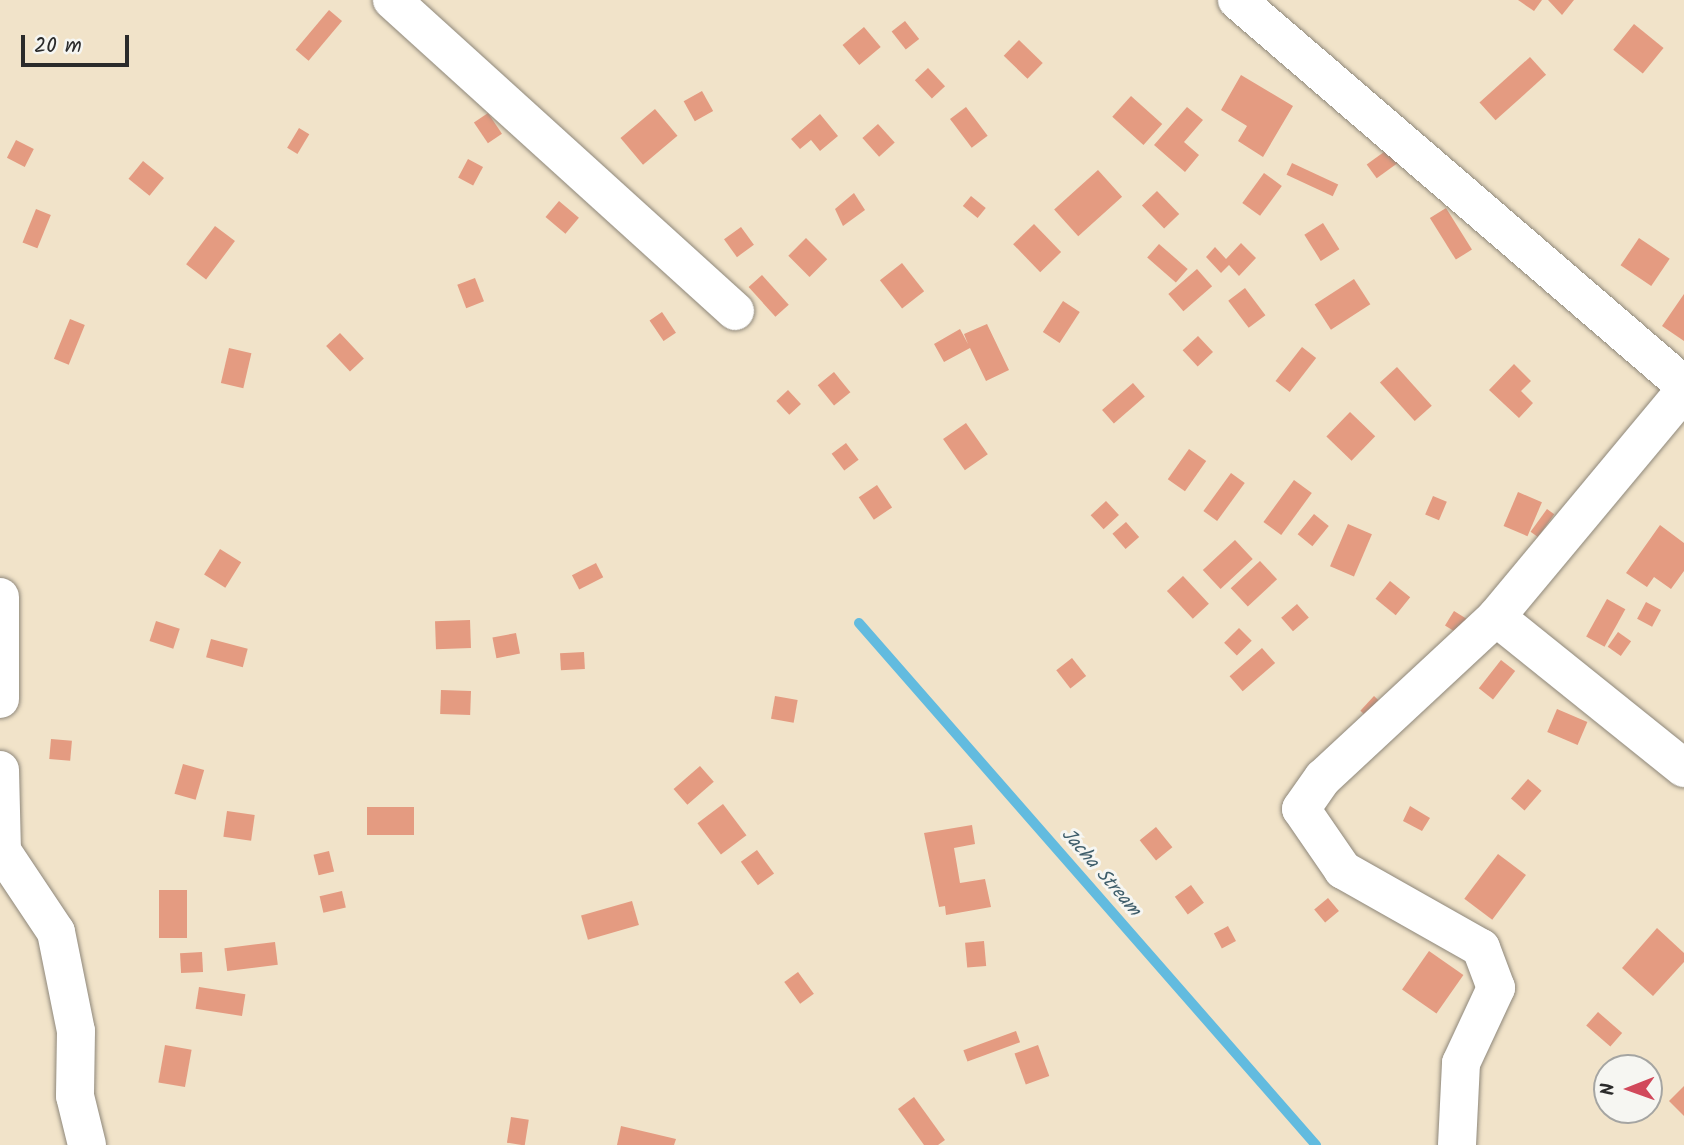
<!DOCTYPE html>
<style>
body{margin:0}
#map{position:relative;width:1684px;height:1145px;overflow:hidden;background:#f1e3c9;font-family:Kalam,sans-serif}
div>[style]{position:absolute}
.stream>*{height:10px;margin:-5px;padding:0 5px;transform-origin:5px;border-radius:5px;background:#62bbdf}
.building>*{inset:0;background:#e49b81;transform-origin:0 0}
.roads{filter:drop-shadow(0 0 2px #8e877a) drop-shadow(0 0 2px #8e877a)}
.street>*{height:38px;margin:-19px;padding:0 19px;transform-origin:19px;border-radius:19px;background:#fff}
span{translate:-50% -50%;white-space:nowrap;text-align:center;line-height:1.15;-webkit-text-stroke:6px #f6f6f2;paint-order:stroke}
.water-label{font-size:19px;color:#3e5d6a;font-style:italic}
.north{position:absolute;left:1593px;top:1054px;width:70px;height:70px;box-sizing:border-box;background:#f6f6f2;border:2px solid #a5a5a2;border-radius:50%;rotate:269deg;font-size:19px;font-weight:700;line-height:28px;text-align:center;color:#2b2b2b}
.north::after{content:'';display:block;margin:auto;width:24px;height:32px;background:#d1495b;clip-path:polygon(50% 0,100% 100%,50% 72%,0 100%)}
.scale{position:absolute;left:21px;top:35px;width:108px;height:32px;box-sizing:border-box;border:4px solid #2b2b2b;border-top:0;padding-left:9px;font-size:21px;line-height:24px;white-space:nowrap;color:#2b2b2b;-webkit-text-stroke:5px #f6f6f2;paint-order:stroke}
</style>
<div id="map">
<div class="stream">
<div style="left:859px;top:623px;width:694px;rotate:48.8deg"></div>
</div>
<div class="building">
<div style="clip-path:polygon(1518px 0,1542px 0,1534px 11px)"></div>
<div style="clip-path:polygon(1548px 0,1574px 0,1562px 15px)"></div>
<div style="left:329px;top:10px;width:17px;height:52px;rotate:40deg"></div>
<div style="left:905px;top:21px;width:23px;height:17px;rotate:52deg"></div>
<div style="left:1634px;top:24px;width:38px;height:33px;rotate:39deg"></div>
<div style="left:864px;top:27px;width:26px;height:28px;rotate:50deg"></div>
<div style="left:1019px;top:40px;width:33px;height:22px;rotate:44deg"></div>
<div style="left:1530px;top:57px;width:24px;height:68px;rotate:48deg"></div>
<div style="left:928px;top:68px;width:25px;height:18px;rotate:47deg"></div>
<div style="clip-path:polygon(1241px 75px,1293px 106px,1263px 157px,1238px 141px,1247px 126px,1221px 110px)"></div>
<div style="left:702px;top:91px;width:23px;height:21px;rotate:61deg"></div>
<div style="left:1131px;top:96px;width:42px;height:28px;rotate:42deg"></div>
<div style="left:966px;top:107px;width:36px;height:20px;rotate:53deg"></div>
<div style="clip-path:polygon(1187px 107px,1203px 120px,1184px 142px,1199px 155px,1185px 172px,1154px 145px)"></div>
<div style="left:655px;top:109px;width:35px;height:45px;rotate:50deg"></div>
<div style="left:488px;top:113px;width:25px;height:17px;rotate:56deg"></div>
<div style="clip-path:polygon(820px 114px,838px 136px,820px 151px,811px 140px,800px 149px,791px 139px)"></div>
<div style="left:878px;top:124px;width:25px;height:21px;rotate:48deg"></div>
<div style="left:299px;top:128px;width:12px;height:23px;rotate:31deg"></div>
<div style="left:16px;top:140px;width:20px;height:20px;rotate:27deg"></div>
<div style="left:1395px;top:144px;width:17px;height:35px;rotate:54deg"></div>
<div style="left:468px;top:159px;width:17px;height:21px;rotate:28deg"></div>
<div style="left:143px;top:161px;width:27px;height:23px;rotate:39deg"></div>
<div style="left:1292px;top:163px;width:51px;height:13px;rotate:25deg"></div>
<div style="left:1098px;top:170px;width:36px;height:59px;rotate:48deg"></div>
<div style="left:1264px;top:173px;width:22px;height:37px;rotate:36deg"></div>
<div style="left:1157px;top:191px;width:32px;height:21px;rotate:46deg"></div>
<div style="clip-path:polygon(854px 193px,865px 210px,843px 226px,835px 209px)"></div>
<div style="left:971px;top:196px;width:19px;height:13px;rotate:39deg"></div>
<div style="left:559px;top:201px;width:26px;height:21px;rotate:40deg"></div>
<div style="left:1446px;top:208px;width:49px;height:19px;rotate:58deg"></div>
<div style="left:36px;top:209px;width:16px;height:36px;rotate:22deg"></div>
<div style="left:1323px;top:223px;width:31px;height:22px;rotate:58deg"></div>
<div style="left:1034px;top:224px;width:39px;height:29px;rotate:46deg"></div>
<div style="left:215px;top:226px;width:25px;height:48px;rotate:37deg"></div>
<div style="left:741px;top:227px;width:22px;height:21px;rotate:54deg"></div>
<div style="left:806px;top:238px;width:30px;height:25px;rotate:45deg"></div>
<div style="left:1639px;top:238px;width:37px;height:33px;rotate:34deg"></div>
<div style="clip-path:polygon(1241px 243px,1256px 258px,1239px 276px,1229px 265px,1221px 273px,1206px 257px,1215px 247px,1226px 259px)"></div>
<div style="left:1159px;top:244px;width:38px;height:18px;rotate:41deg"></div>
<div style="left:902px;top:263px;width:36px;height:28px;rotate:52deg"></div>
<div style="left:1197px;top:269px;width:23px;height:38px;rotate:49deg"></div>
<div style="left:762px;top:275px;width:40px;height:18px;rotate:48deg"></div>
<div style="left:475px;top:278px;width:25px;height:19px;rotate:69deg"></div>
<div style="left:1354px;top:279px;width:30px;height:47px;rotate:57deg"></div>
<div style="left:1245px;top:288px;width:34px;height:21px;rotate:53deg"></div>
<div style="clip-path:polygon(1684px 294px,1684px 341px,1662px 326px)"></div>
<div style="left:1063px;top:301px;width:20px;height:37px;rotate:33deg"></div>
<div style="left:662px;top:312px;width:25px;height:15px;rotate:56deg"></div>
<div style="left:70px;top:319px;width:16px;height:43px;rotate:22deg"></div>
<div style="clip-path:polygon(987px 324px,1009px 370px,986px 381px,970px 348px,944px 362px,934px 344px,960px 329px,968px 344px,964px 334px)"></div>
<div style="left:340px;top:333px;width:35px;height:19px;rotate:47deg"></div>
<div style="left:1198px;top:336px;width:22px;height:21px;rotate:47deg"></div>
<div style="left:1302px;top:347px;width:18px;height:43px;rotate:38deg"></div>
<div style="left:229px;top:348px;width:23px;height:36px;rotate:13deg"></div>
<div style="clip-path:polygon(1514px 364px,1531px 381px,1521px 391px,1533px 403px,1519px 418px,1489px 390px)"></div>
<div style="left:1397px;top:367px;width:52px;height:23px;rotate:48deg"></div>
<div style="left:834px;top:372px;width:26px;height:21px;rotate:51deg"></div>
<div style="left:1133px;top:383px;width:18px;height:41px;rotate:49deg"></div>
<div style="left:788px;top:390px;width:19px;height:16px;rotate:47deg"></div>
<div style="left:1350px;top:412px;width:35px;height:34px;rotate:44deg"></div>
<div style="left:966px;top:423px;width:38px;height:28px;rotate:55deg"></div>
<div style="left:846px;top:443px;width:21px;height:18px;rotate:53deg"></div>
<div style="left:1189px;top:449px;width:21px;height:37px;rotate:35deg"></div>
<div style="left:1231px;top:473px;width:17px;height:47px;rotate:36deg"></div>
<div style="left:1294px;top:480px;width:22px;height:52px;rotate:36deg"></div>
<div style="left:877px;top:485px;width:27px;height:22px;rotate:56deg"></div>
<div style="left:1518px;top:492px;width:26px;height:37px;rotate:23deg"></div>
<div style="left:1433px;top:496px;width:15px;height:20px;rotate:23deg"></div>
<div style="left:1106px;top:501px;width:19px;height:21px;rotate:47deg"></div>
<div style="left:1547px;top:509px;width:9px;height:28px;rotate:36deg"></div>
<div style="left:1314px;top:514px;width:19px;height:26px;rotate:39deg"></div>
<div style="left:1126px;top:522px;width:20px;height:18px;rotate:49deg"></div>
<div style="left:1348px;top:524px;width:26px;height:46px;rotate:23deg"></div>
<div style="clip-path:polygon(1660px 525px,1684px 543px,1684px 571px,1671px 589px,1654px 577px,1647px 587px,1626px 573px)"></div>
<div style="left:1235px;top:540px;width:26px;height:44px;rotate:47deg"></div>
<div style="left:220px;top:549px;width:25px;height:30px;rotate:32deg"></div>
<div style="left:1260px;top:561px;width:25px;height:40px;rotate:47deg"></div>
<div style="left:596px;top:563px;width:16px;height:27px;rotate:63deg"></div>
<div style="left:1183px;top:576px;width:38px;height:22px;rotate:47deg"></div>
<div style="left:1390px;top:581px;width:26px;height:23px;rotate:39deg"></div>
<div style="left:1607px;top:599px;width:21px;height:43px;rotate:29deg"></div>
<div style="left:1646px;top:602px;width:17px;height:19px;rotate:28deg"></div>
<div style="left:1297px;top:604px;width:18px;height:21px;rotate:49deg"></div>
<div style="left:1454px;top:611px;width:19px;height:17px;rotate:32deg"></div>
<div style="left:470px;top:620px;width:28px;height:35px;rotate:88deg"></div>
<div style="left:156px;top:621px;width:25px;height:21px;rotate:18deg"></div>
<div style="left:1239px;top:628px;width:18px;height:21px;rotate:45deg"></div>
<div style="left:1618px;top:632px;width:16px;height:18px;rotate:35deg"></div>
<div style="left:516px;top:633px;width:21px;height:24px;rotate:79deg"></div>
<div style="left:211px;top:639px;width:38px;height:19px;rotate:15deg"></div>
<div style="left:1262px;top:648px;width:20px;height:43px;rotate:49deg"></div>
<div style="left:584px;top:652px;width:17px;height:24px;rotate:87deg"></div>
<div style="left:1072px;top:658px;width:23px;height:20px;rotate:52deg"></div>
<div style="left:1501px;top:660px;width:18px;height:36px;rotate:38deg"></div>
<div style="left:441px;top:690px;width:30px;height:24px;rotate:2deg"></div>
<div style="left:775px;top:696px;width:23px;height:23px;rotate:10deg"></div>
<div style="left:1374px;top:696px;width:22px;height:20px;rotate:43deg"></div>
<div style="left:1557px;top:709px;width:33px;height:25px;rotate:23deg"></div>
<div style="left:51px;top:739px;width:21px;height:20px;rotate:5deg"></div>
<div style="left:183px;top:764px;width:22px;height:31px;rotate:16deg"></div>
<div style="left:700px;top:766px;width:21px;height:35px;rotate:49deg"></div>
<div style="left:1528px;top:779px;width:18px;height:26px;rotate:41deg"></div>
<div style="left:723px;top:804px;width:39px;height:32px;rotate:53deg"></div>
<div style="clip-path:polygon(1410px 806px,1430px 818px,1422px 831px,1403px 821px)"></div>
<div style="left:367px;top:807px;width:47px;height:28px"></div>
<div style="left:227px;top:811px;width:28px;height:26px;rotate:8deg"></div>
<div style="clip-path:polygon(972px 825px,975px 844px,954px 848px,960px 883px,985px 879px,991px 907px,946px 915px,945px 906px,939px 907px,924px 833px)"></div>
<div style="left:1156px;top:827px;width:26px;height:21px;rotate:51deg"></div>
<div style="left:757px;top:850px;width:29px;height:20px;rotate:54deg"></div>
<div style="left:329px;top:851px;width:21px;height:16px;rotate:76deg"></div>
<div style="left:1498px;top:854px;width:35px;height:56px;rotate:37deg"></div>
<div style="left:1191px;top:885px;width:22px;height:20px;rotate:54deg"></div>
<div style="left:159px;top:890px;width:28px;height:48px"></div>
<div style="left:342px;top:891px;width:17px;height:23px;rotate:77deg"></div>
<div style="left:1328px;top:898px;width:17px;height:18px;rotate:50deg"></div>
<div style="left:632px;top:901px;width:25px;height:53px;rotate:74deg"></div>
<div style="left:1228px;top:926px;width:17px;height:16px;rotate:62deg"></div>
<div style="clip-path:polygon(1657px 928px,1684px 953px,1684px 962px,1653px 996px,1622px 968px)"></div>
<div style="left:984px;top:941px;width:25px;height:19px;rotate:85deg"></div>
<div style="left:275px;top:942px;width:23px;height:51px;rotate:83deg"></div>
<div style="left:1429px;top:951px;width:42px;height:47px;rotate:35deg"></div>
<div style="left:202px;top:952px;width:20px;height:22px;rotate:87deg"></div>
<div style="left:798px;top:972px;width:27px;height:17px;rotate:54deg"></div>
<div style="left:199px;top:987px;width:47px;height:22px;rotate:9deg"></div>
<div style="left:1598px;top:1012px;width:32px;height:18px;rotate:41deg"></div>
<div style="left:1016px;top:1031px;width:12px;height:56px;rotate:70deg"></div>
<div style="left:165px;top:1045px;width:27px;height:38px;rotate:10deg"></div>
<div style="left:1038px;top:1045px;width:33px;height:25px;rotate:70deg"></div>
<div style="clip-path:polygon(1684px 1086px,1684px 1116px,1669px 1101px)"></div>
<div style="clip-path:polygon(914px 1097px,945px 1140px,938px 1145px,924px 1145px,898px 1109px)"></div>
<div style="left:511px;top:1117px;width:18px;height:26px;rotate:9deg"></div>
<div style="clip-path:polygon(621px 1126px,676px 1139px,674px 1145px,617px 1145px)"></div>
</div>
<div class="roads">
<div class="street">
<div style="left:392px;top:0;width:463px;rotate:42.2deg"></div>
<div style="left:1237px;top:0;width:590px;rotate:40.74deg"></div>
<div style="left:0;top:597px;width:102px;rotate:90deg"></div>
<div style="left:1496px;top:617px;width:241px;rotate:38.8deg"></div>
<div style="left:0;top:770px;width:81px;rotate:88.6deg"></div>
<div style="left:2px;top:851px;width:97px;rotate:56.3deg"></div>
<div style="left:56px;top:932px;width:101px;rotate:78.6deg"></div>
<div style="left:76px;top:1031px;width:65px;rotate:90.9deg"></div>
<div style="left:75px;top:1096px;width:50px;rotate:76.2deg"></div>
<div style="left:1457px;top:1145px;width:82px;rotate:-87.2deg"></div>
<div style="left:1461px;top:1063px;width:83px;rotate:-65deg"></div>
<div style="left:1496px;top:988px;width:43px;rotate:-110.6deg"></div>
<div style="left:1481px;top:948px;width:159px;rotate:-150.5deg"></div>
<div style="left:1343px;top:870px;width:74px;rotate:-124.5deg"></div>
<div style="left:1301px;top:809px;width:38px;rotate:-55deg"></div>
<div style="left:1323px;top:778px;width:236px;rotate:-42.9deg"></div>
<div style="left:1496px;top:617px;width:294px;rotate:-50.2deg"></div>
</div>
</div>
<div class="water-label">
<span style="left:1100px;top:873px;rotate:49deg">Jacha Stream</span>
</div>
<div class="north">N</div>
<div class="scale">20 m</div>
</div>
